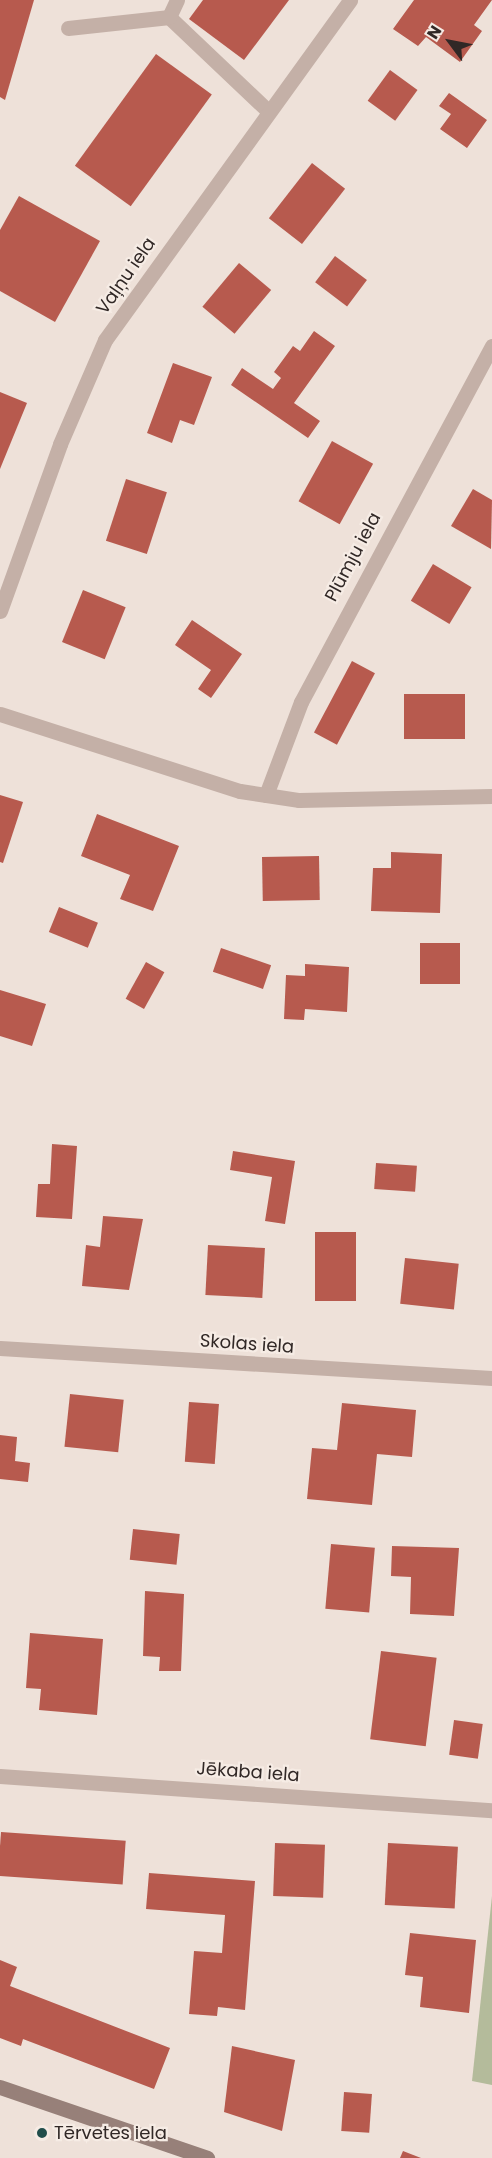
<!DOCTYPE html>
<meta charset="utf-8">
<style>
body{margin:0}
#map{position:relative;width:492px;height:2158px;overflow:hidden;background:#eee1d9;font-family:Poppins,sans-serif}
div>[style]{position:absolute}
.green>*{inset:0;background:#b4bb9b}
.building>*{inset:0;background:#b75a4e;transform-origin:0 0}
.service>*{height:15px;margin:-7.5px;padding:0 7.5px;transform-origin:7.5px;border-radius:7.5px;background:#c4b0a7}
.minor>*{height:15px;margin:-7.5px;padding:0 7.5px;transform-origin:7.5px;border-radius:7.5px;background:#c4b0a7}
.tertiary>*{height:15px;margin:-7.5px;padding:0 7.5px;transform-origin:7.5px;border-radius:7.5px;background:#c4b0a7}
.secondary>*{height:15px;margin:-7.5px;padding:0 7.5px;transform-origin:7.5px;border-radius:7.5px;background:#978079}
.dots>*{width:16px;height:16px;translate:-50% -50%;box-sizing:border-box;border:3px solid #f6ece5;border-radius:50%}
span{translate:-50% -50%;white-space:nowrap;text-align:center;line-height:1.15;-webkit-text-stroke:4.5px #f6ece5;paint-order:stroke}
.street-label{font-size:18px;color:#312826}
.poi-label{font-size:18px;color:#312826}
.left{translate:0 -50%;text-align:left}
.north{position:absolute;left:420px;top:12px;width:60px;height:60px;-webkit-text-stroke:4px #f6ece5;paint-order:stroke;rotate:302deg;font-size:16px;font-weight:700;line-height:24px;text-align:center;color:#312826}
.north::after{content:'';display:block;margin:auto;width:21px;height:27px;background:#312826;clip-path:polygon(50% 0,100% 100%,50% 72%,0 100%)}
</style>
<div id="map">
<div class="green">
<div style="clip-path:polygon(492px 1896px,492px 2085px,472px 2081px)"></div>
</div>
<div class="building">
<div style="clip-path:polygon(0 0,34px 0,5px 100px,0 97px)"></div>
<div style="clip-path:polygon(203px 0,289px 0,244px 60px,189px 19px)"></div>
<div style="clip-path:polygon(414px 0,492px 0,474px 25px,482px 31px,460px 62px,426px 37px,418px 46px,393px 29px)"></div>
<div style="left:156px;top:54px;width:69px;height:138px;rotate:36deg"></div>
<div style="left:390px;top:70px;width:34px;height:38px;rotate:36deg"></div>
<div style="clip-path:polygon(449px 93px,487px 120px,467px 148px,440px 129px,451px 114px,439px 106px)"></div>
<div style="left:312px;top:163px;width:42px;height:70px;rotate:38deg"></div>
<div style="clip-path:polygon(19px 196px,100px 241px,55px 322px,0 291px,0 230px)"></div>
<div style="left:335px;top:256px;width:40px;height:33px;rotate:37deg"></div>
<div style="left:239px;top:263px;width:42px;height:57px;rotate:40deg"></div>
<div style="clip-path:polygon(314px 331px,335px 346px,294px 403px,320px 421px,308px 438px,231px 385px,242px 368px,273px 389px,281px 378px,274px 372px,293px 346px,300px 351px)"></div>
<div style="clip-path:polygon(173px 363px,212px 377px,194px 425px,180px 420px,172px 443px,147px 433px)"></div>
<div style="clip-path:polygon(0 392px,27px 403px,0 469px)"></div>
<div style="left:332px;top:441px;width:47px;height:69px;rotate:29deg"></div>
<div style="left:126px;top:479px;width:43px;height:65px;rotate:18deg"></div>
<div style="clip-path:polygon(473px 489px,492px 500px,491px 549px,451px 526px)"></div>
<div style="left:433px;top:564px;width:45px;height:43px;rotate:31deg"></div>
<div style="left:83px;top:590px;width:46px;height:56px;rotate:22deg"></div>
<div style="clip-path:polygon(192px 620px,242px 654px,211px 698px,198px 689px,211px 670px,175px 645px)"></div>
<div style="left:352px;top:661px;width:26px;height:81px;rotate:28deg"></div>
<div style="left:404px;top:694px;width:61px;height:45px"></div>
<div style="clip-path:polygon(0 795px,23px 802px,3px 863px,0 862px)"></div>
<div style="clip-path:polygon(97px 814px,179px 846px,153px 911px,120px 899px,130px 875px,81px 856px)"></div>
<div style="clip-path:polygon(391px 852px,442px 854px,440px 913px,371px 911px,373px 868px,391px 868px)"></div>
<div style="left:319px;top:856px;width:44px;height:57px;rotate:89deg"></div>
<div style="left:59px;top:907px;width:42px;height:27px;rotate:22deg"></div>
<div style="left:420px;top:943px;width:40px;height:41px"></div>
<div style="left:221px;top:948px;width:53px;height:25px;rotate:19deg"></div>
<div style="left:146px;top:962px;width:21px;height:42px;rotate:29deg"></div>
<div style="clip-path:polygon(305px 964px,349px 967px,347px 1012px,305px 1009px,304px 1020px,284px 1019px,286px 975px,305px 976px)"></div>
<div style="clip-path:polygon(0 990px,46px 1004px,32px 1046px,0 1036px)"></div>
<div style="clip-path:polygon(52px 1144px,77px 1146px,72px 1219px,36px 1217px,38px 1184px,50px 1184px)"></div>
<div style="clip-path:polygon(233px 1151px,295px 1161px,285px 1224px,265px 1221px,272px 1177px,230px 1170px)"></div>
<div style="left:376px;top:1163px;width:41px;height:26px;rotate:4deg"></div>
<div style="clip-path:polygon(103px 1216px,143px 1219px,129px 1290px,82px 1286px,86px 1245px,100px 1247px)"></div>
<div style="left:315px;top:1232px;width:41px;height:69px"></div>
<div style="left:208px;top:1245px;width:57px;height:50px;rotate:3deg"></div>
<div style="left:405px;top:1258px;width:54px;height:46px;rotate:6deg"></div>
<div style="left:70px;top:1394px;width:54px;height:53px;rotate:6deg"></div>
<div style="left:189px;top:1402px;width:30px;height:60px;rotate:4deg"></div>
<div style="clip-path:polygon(342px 1403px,416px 1410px,412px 1457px,377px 1454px,372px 1505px,307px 1499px,312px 1448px,337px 1450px)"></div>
<div style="clip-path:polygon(0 1435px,17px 1437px,15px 1461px,30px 1463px,28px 1482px,0 1479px)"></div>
<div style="left:133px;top:1529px;width:47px;height:31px;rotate:6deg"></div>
<div style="left:331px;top:1544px;width:44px;height:65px;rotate:5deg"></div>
<div style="clip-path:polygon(392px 1546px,459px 1548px,454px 1616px,410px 1614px,411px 1577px,391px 1576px)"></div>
<div style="clip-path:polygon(145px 1591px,184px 1594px,181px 1671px,159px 1671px,160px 1657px,143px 1656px)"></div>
<div style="clip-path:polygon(30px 1633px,103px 1639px,97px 1715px,39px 1710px,41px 1689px,26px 1688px)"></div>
<div style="left:381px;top:1651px;width:56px;height:89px;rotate:7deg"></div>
<div style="left:454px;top:1720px;width:29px;height:35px;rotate:8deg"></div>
<div style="left:1px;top:1832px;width:125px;height:44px;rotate:4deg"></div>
<div style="left:275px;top:1843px;width:50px;height:53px;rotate:2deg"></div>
<div style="left:388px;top:1843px;width:70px;height:62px;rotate:3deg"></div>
<div style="clip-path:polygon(149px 1873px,255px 1881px,245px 2010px,218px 2007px,217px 2016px,189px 2014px,194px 1951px,222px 1953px,225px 1915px,146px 1909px)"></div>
<div style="clip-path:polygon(410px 1933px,476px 1940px,469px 2013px,420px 2007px,423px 1977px,405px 1975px)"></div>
<div style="clip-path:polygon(0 1960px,17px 1967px,10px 1986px,170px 2048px,154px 2089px,23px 2039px,21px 2046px,0 2038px)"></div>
<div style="clip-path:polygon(232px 2046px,295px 2060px,282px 2131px,224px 2112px)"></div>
<div style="left:344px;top:2092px;width:28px;height:39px;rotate:4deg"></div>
<div style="clip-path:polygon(403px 2151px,421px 2158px,400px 2158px)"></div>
</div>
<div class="service">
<div style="left:169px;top:17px;width:135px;rotate:43.5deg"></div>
<div style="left:68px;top:28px;width:102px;rotate:-6.2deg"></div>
<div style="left:169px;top:17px;width:19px;rotate:-65deg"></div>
</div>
<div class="minor">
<div style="left:0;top:611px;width:177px;rotate:-70.2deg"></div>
<div style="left:60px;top:444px;width:113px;rotate:-66.6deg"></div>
<div style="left:105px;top:340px;width:419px;rotate:-54.2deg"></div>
<div style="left:266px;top:795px;width:99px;rotate:-69.4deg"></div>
<div style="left:301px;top:702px;width:404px;rotate:-61.8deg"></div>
<div style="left:0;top:1348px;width:493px;rotate:3.5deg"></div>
<div style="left:0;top:1776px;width:493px;rotate:4deg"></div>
</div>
<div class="tertiary">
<div style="left:0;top:714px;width:252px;rotate:17.8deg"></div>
<div style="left:240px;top:791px;width:60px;rotate:8.7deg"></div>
<div style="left:299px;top:800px;width:193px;rotate:-1.2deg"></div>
</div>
<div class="secondary">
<div style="left:0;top:2087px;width:219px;rotate:18.9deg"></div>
</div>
<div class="dots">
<div style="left:42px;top:2133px;background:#214e4b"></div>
</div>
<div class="street-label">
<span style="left:126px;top:276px;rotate:-55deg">Vaļņu iela</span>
<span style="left:353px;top:557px;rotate:-62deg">Plūmju iela</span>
<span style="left:247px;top:1344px;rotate:4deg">Skolas iela</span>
<span style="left:248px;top:1772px;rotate:4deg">Jēkaba iela</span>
</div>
<div class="poi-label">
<span class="left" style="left:54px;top:2133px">Tērvetes iela</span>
</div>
<div class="north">N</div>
</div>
